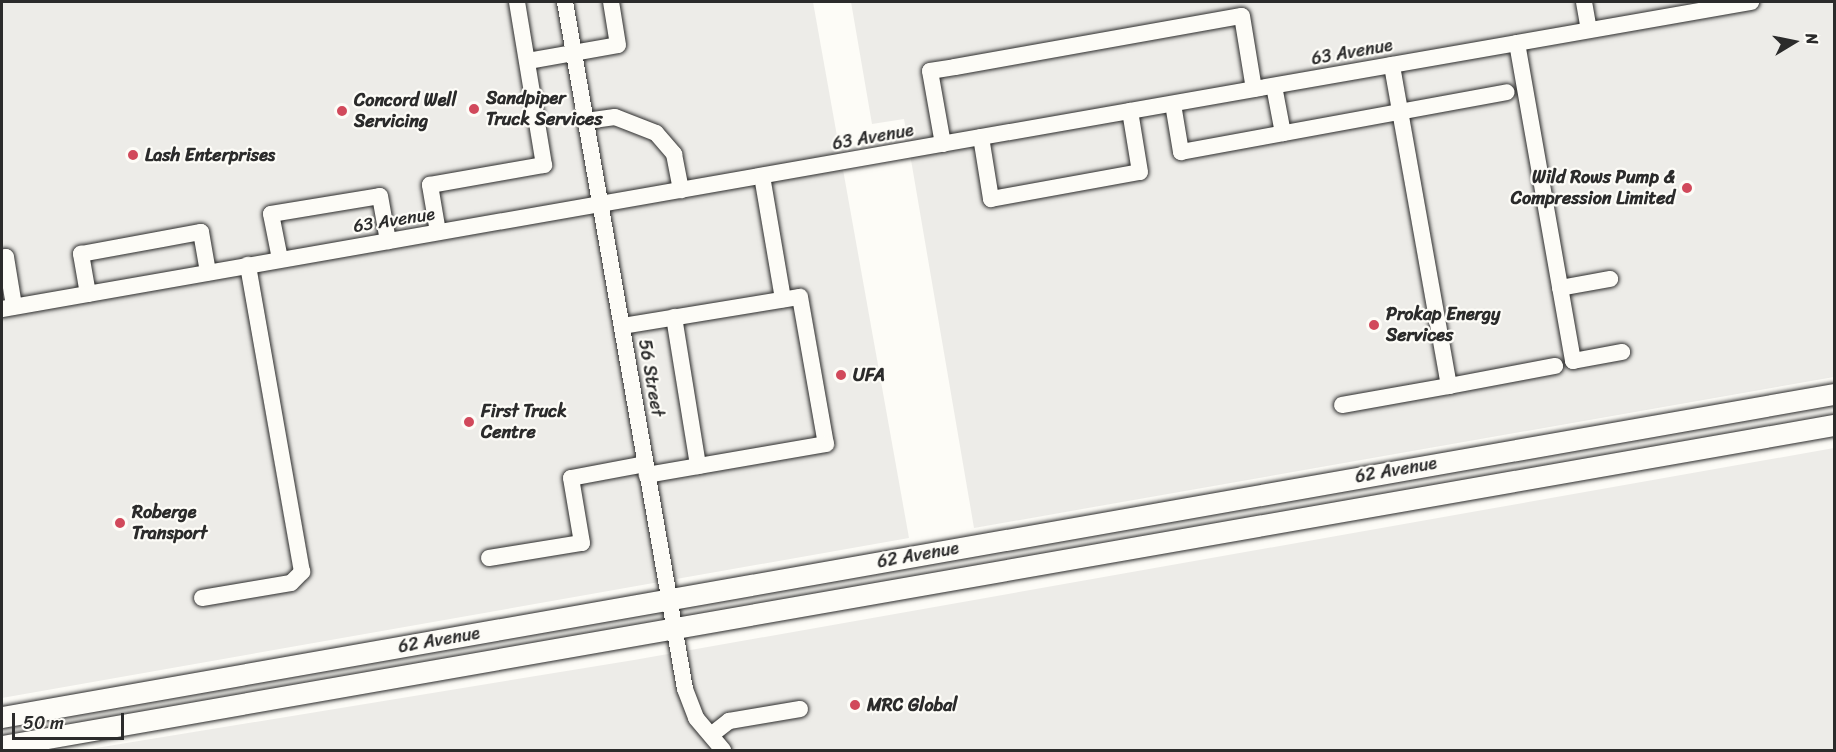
<!DOCTYPE html>
<style>
body{margin:0}
#map{position:relative;width:1836px;height:752px;overflow:hidden;background:#fdfcf7;font-family:Sriracha,sans-serif}
div>[style]{position:absolute}
.built>*{inset:0;background:#edece8}
.roads{filter:drop-shadow(0 0 2px #2b2b2b) drop-shadow(0 0 2px #2b2b2b)}
.minor>*{height:16px;margin:-8px;padding:0 8px;transform-origin:8px;border-radius:8px;background:#fdfcf7}
.major>*{height:21px;margin:-10.5px;padding:0 10.5px;transform-origin:10.5px;border-radius:10.5px;background:#fdfcf7}
.dots>*{width:16px;height:16px;translate:-50% -50%;box-sizing:border-box;border:3px solid #fdfcf7;border-radius:50%}
span{translate:-50% -50%;white-space:nowrap;text-align:center;line-height:1.15;-webkit-text-stroke:4.5px #fdfcf7;paint-order:stroke}
.street-label{font-size:18px;color:#2b2b2b}
.poi-label{font-size:18px;color:#2b2b2b;font-weight:700}
.left{translate:0 -50%;text-align:left}
.right{translate:-100% -50%;text-align:right}
.frame{position:absolute;inset:0;border:3px solid #2b2b2b;pointer-events:none}
.north{position:absolute;left:1764px;top:12px;width:60px;height:60px;-webkit-text-stroke:4px #fdfcf7;paint-order:stroke;rotate:80deg;font-size:16px;font-weight:700;line-height:24px;text-align:center;color:#2b2b2b}
.north::after{content:'';display:block;margin:auto;width:21px;height:27px;background:#2b2b2b;clip-path:polygon(50% 0,100% 100%,50% 72%,0 100%)}
.scale{position:absolute;left:12px;top:713px;width:112px;height:27px;box-sizing:border-box;border:3px solid #2b2b2b;border-top:0;padding-left:8px;font-size:18px;line-height:21px;white-space:nowrap;color:#2b2b2b;-webkit-text-stroke:4px #fdfcf7;paint-order:stroke}
</style>
<div id="map">
<div class="built">
<div style="clip-path:polygon(2px 2px,813px 2px,909px 538px,2px 698px)"></div>
<div style="clip-path:polygon(851px 2px,1834px 2px,1834px 377px,974px 528px,904px 119px,872px 124px)"></div>
<div style="clip-path:polygon(1834px 448px,1834px 750px,84px 750px,634px 660px)"></div>
</div>
<div class="roads">
<div class="minor">
<div style="left:565px;top:2px;width:697px;rotate:80.09deg"></div>
<div style="left:685px;top:689px;width:31px;rotate:69deg"></div>
<div style="left:696px;top:718px;width:42px;rotate:49.8deg"></div>
<div style="left:1584px;top:2px;width:28px;rotate:80deg"></div>
<div style="left:1517px;top:43px;width:323px;rotate:80deg"></div>
<div style="left:1573px;top:361px;width:50px;rotate:-10.4deg"></div>
<div style="left:528px;top:61px;width:91px;rotate:-10.1deg"></div>
<div style="left:618px;top:45px;width:44px;rotate:-99.2deg"></div>
<div style="left:1274px;top:86px;width:48px;rotate:79.2deg"></div>
<div style="left:1173px;top:104px;width:49px;rotate:80.5deg"></div>
<div style="left:1181px;top:152px;width:331px;rotate:-10.4deg"></div>
<div style="left:586px;top:121px;width:29px;rotate:-8deg"></div>
<div style="left:615px;top:117px;width:44px;rotate:21.3deg"></div>
<div style="left:656px;top:133px;width:28px;rotate:49deg"></div>
<div style="left:674px;top:154px;width:37px;rotate:79deg"></div>
<div style="left:981px;top:137px;width:63px;rotate:80.8deg"></div>
<div style="left:991px;top:199px;width:151px;rotate:-10.3deg"></div>
<div style="left:1140px;top:172px;width:62px;rotate:-99.3deg"></div>
<div style="left:943px;top:144px;width:74px;rotate:-100.1deg"></div>
<div style="left:930px;top:71px;width:25px;rotate:-9deg"></div>
<div style="left:955px;top:67px;width:291px;rotate:-10.1deg"></div>
<div style="left:1242px;top:16px;width:74px;rotate:80.7deg"></div>
<div style="left:762px;top:176px;width:125px;rotate:80.3deg"></div>
<div style="left:438px;top:232px;width:48px;rotate:-99.7deg"></div>
<div style="left:430px;top:185px;width:116px;rotate:-10deg"></div>
<div style="left:544px;top:165px;width:165px;rotate:-99.4deg"></div>
<div style="left:2px;top:258px;width:4px;rotate:-14deg"></div>
<div style="left:6px;top:257px;width:50px;rotate:80.7deg"></div>
<div style="left:280px;top:259px;width:46px;rotate:-101.3deg"></div>
<div style="left:271px;top:214px;width:110px;rotate:-9.4deg"></div>
<div style="left:380px;top:196px;width:46px;rotate:79.9deg"></div>
<div style="left:1560px;top:288px;width:51px;rotate:-10.2deg"></div>
<div style="left:88px;top:294px;width:41px;rotate:-99.9deg"></div>
<div style="left:81px;top:254px;width:122px;rotate:-10.4deg"></div>
<div style="left:201px;top:232px;width:41px;rotate:80.1deg"></div>
<div style="left:2px;top:309px;width:1776px;rotate:-9.96deg"></div>
<div style="left:674px;top:317px;width:151px;rotate:80.8deg"></div>
<div style="left:622px;top:326px;width:180px;rotate:-9.3deg"></div>
<div style="left:800px;top:297px;width:149px;rotate:80deg"></div>
<div style="left:826px;top:444px;width:182px;rotate:170.2deg"></div>
<div style="left:1449px;top:386px;width:108px;rotate:-10.7deg"></div>
<div style="left:1342px;top:405px;width:109px;rotate:-10.1deg"></div>
<div style="left:1449px;top:386px;width:326px;rotate:-100.1deg"></div>
<div style="left:489px;top:558px;width:94px;rotate:-9.2deg"></div>
<div style="left:582px;top:543px;width:66px;rotate:-99.6deg"></div>
<div style="left:571px;top:478px;width:75px;rotate:-10.7deg"></div>
<div style="left:202px;top:598px;width:90px;rotate:-9.6deg"></div>
<div style="left:291px;top:583px;width:16px;rotate:-45deg"></div>
<div style="left:302px;top:572px;width:312px;rotate:-100deg"></div>
<div style="left:711px;top:735px;width:23px;rotate:-38deg"></div>
<div style="left:729px;top:721px;width:72px;rotate:-9.6deg"></div>
</div>
<div class="major">
<div style="left:2px;top:717px;width:1860px;rotate:-10deg"></div>
<div style="left:2px;top:746px;width:1860px;rotate:-9.94deg"></div>
</div>
</div>
<div class="dots">
<div style="left:474px;top:109px;background:#d1495b"></div>
<div style="left:342px;top:111px;background:#d1495b"></div>
<div style="left:133px;top:155px;background:#d1495b"></div>
<div style="left:1687px;top:188px;background:#d1495b"></div>
<div style="left:1374px;top:325px;background:#d1495b"></div>
<div style="left:841px;top:375px;background:#d1495b"></div>
<div style="left:469px;top:422px;background:#d1495b"></div>
<div style="left:120px;top:523px;background:#d1495b"></div>
<div style="left:855px;top:705px;background:#d1495b"></div>
</div>
<div class="street-label">
<span style="left:1352px;top:52px;rotate:-10deg">63 Avenue</span>
<span style="left:873px;top:137px;rotate:-10deg">63 Avenue</span>
<span style="left:394px;top:220px;rotate:-9deg">63 Avenue</span>
<span style="left:651px;top:378px;rotate:80deg">56 Street</span>
<span style="left:1396px;top:470px;rotate:-10deg">62 Avenue</span>
<span style="left:918px;top:555px;rotate:-10deg">62 Avenue</span>
<span style="left:439px;top:640px;rotate:-10deg">62 Avenue</span>
</div>
<div class="poi-label">
<span class="left" style="left:486px;top:109px">Sandpiper<br>Truck Services</span>
<span class="left" style="left:354px;top:111px">Concord Well<br>Servicing</span>
<span class="left" style="left:145px;top:155px">Lash Enterprises</span>
<span class="right" style="left:1675px;top:188px">Wild Rows Pump &amp;<br>Compression Limited</span>
<span class="left" style="left:1386px;top:325px">Prokap Energy<br>Services</span>
<span class="left" style="left:853px;top:375px">UFA</span>
<span class="left" style="left:481px;top:422px">First Truck<br>Centre</span>
<span class="left" style="left:132px;top:523px">Roberge<br>Transport</span>
<span class="left" style="left:867px;top:705px">MRC Global</span>
</div>
<div class="frame"></div>
<div class="north">N</div>
<div class="scale">50 m</div>
</div>
